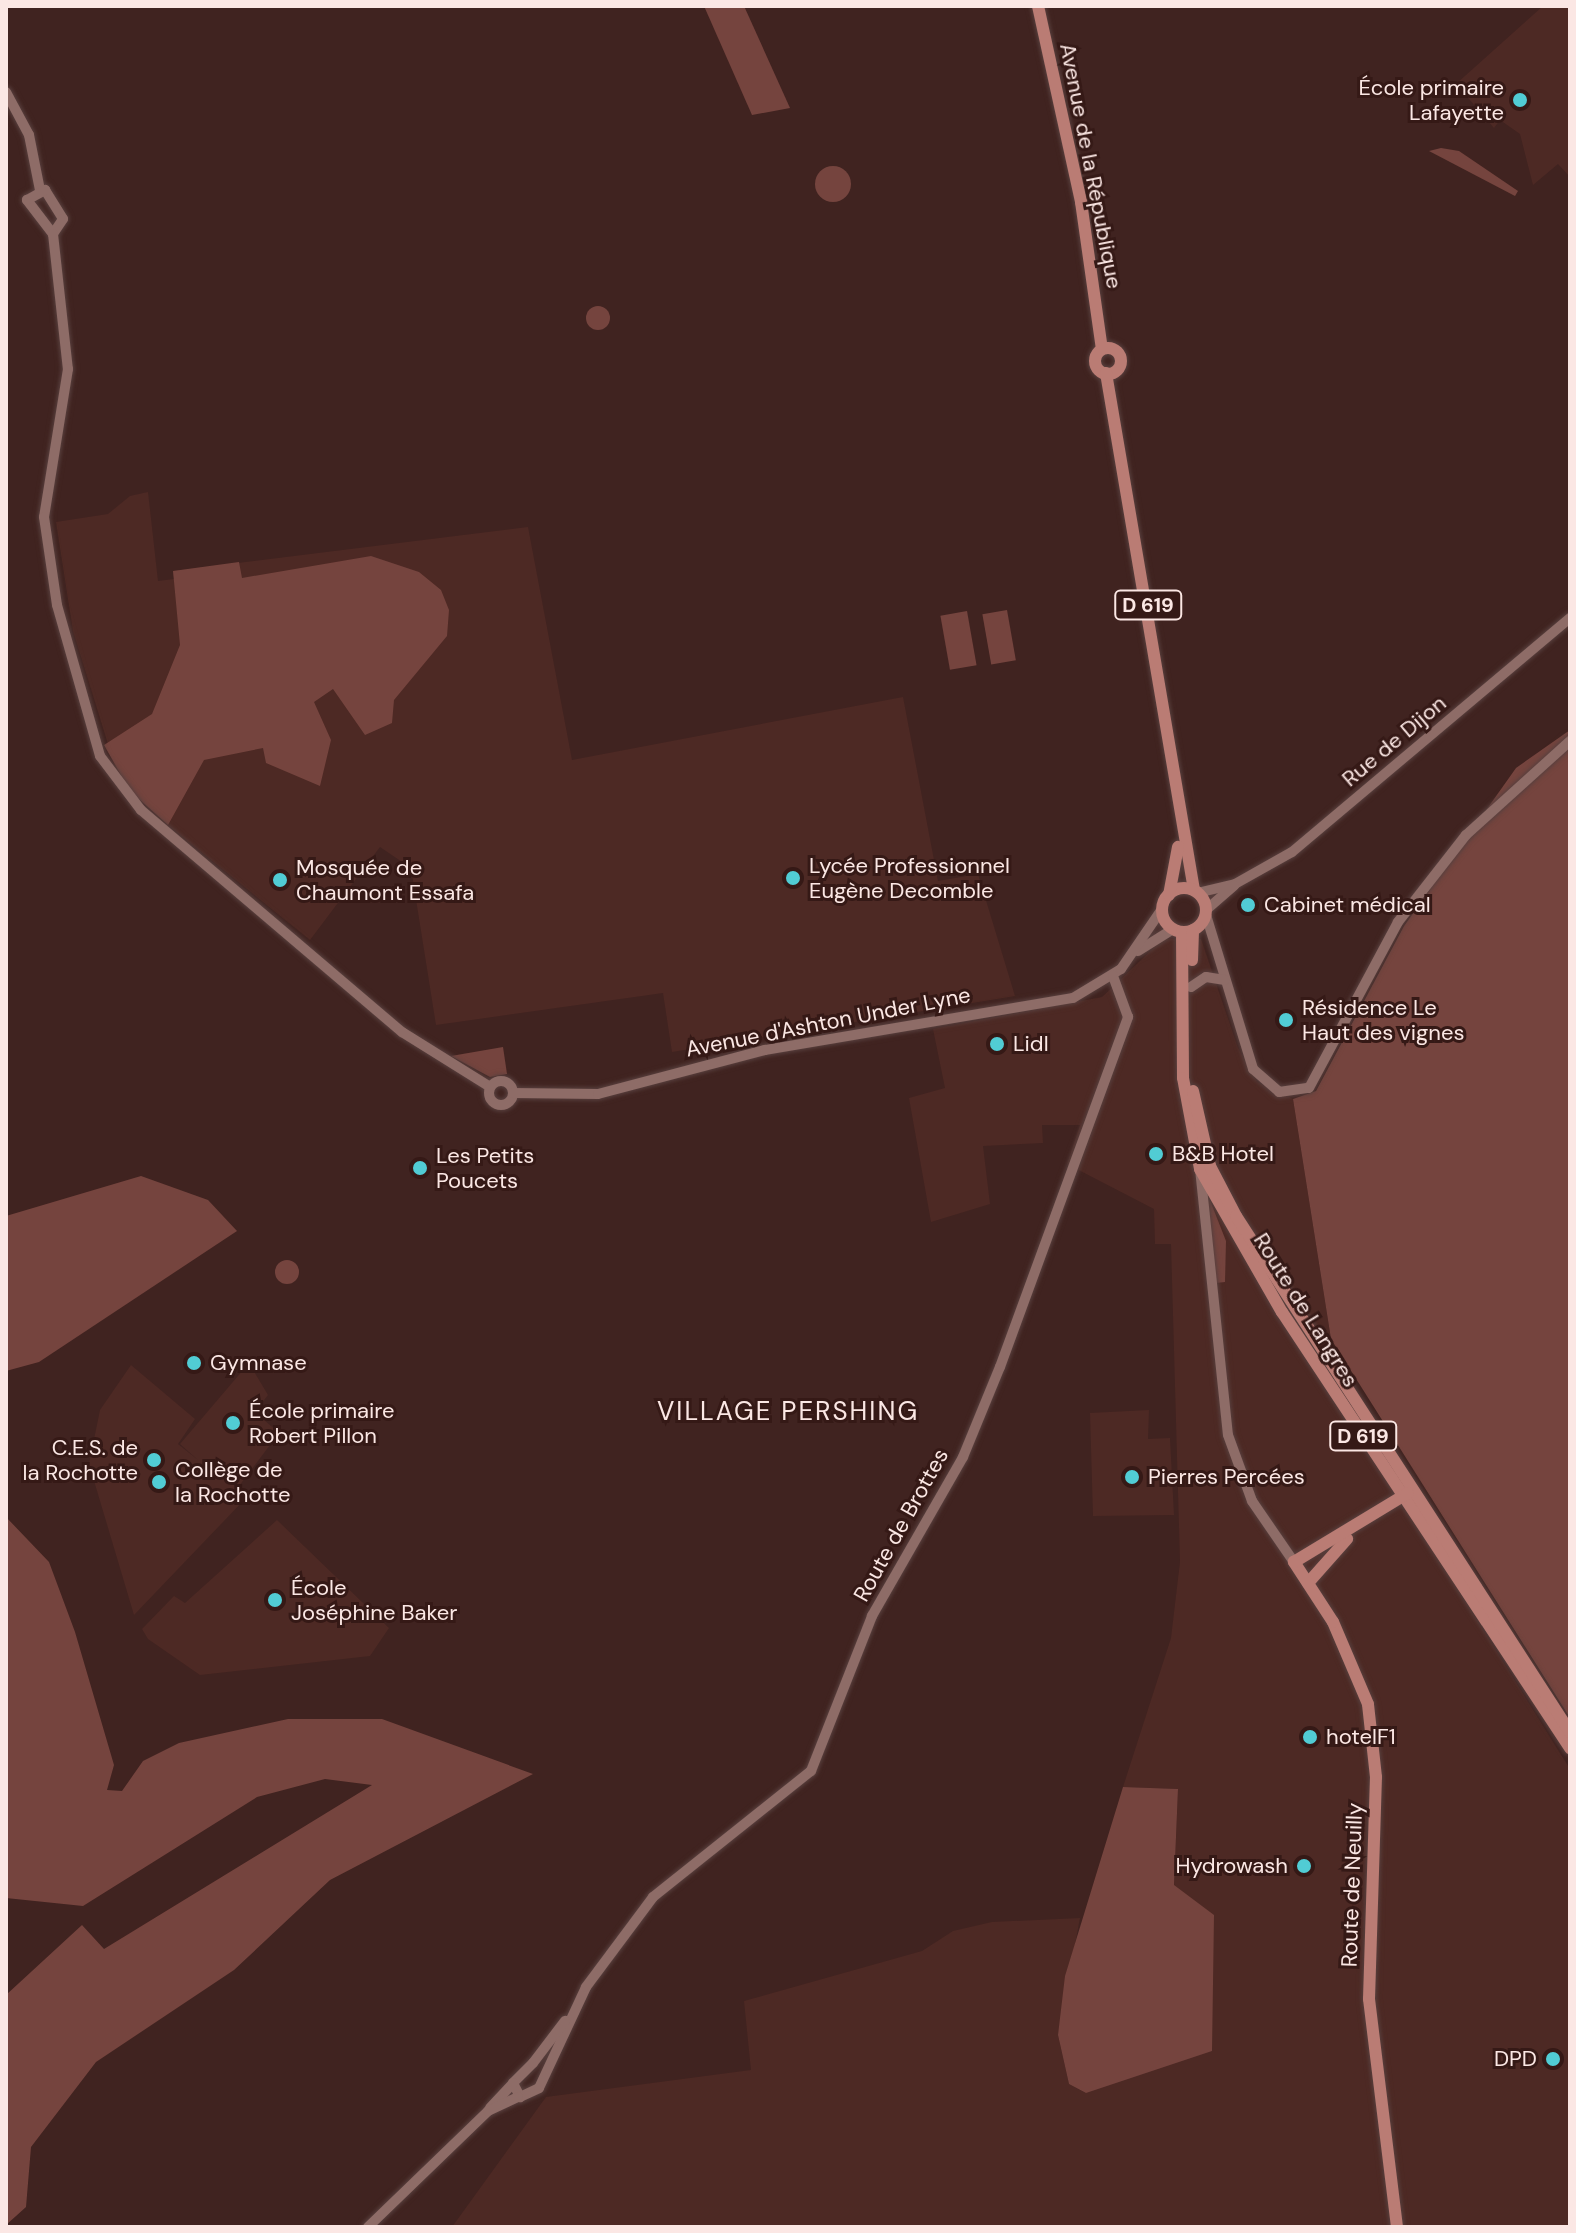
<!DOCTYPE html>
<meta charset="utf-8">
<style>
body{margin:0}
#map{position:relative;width:1576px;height:2233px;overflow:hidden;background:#402320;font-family:"DM Sans",sans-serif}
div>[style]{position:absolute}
.built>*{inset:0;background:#4d2924}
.green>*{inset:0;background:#75443e;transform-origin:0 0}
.round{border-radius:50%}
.roads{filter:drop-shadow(0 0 2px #58403e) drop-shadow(0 0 2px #58403e)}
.minor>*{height:10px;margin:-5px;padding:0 5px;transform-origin:5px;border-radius:5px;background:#8e6c67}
.minor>.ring{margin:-5px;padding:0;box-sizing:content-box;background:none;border:10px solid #8e6c67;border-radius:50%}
.major>*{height:12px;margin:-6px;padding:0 6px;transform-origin:6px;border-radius:6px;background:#ba7c74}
.major>.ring{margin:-6px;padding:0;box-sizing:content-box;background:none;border:12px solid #ba7c74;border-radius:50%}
.dots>*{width:22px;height:22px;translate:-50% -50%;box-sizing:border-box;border:4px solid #351916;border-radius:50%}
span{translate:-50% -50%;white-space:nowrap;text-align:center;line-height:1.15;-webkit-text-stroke:6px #351916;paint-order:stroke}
.shield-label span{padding:2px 6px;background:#351916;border:2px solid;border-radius:6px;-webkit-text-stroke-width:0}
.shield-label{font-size:20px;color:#fbe7e4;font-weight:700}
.poi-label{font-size:22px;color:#fbe7e4}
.right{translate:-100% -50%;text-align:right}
.left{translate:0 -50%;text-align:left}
.street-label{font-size:22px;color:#fbe7e4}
.quarter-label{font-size:26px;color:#fbe7e4;letter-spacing:2px}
.frame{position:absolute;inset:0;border:8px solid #fbe7e4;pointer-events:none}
</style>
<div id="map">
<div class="built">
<div style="clip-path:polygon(1543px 6px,1570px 6px,1570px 177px,1558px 164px,1533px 185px,1520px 134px,1500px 120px,1494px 128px,1456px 84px)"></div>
<div style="clip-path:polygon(148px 492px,158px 581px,174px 579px,173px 571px,528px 527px,572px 760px,903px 697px,938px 881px,978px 874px,1015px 996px,672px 1052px,663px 993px,436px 1025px,411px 868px,380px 847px,310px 940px,168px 825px,116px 770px,73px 631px,56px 522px,108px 514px,130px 496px)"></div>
<div style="clip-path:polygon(1163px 939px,1201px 939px,1238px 1048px,1257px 1082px,1293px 1099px,1331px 1339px,1330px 1385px,1570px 1769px,1570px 2227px,452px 2227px,546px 2097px,751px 2070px,744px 2001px,922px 1951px,953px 1931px,992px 1922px,1080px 1918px,1058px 2035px,1069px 2084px,1086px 2093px,1174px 1886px,1178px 1789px,1123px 1787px,1171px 1638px,1180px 1562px,1171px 1244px,1155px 1244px,1154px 1209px,1067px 1164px,1080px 1125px,1042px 1125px,1043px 1143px,983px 1146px,990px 1204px,931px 1222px,909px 1098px,945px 1088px,933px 1029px,1102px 997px)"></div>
<div style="clip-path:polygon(249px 1363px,268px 1395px,255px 1412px,279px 1433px,236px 1490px,245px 1499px,134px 1615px,89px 1464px,100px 1410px,131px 1365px,195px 1419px,178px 1444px,198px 1460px,180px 1444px)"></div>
<div style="clip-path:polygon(1149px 1410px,1148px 1439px,1170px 1438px,1174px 1515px,1093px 1516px,1090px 1413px)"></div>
<div style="clip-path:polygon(277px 1520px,389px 1628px,370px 1656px,200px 1675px,148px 1639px,142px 1629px,174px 1596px,185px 1603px)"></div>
</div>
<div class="green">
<div style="clip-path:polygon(704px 6px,744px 6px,790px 108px,752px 115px)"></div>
<div style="clip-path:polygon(1441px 148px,1459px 151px,1518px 191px,1515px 196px,1429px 151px)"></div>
<div class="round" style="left:815px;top:166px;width:36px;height:36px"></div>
<div class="round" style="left:586px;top:306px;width:24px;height:24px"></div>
<div style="clip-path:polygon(371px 556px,419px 572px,441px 590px,449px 610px,447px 636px,394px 700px,392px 723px,365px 735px,333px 689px,314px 702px,331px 740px,320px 786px,266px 763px,263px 748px,204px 760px,168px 825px,130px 791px,104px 745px,152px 714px,180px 645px,173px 571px,239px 562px,242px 578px)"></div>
<div style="left:1007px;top:610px;width:51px;height:25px;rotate:80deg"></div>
<div style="left:967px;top:611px;width:55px;height:27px;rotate:80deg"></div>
<div style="clip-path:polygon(1570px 730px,1570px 1718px,1331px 1339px,1293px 1099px,1316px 1091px,1404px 926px,1516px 768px)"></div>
<div style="clip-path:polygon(503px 1047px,507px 1074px,490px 1077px,451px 1056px)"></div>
<div style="clip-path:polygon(141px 1176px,208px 1200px,237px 1231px,39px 1362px,6px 1371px,6px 1216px)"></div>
<div style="clip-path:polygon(1206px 1190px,1226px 1241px,1225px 1282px,1216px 1283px)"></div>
<div class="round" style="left:275px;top:1260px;width:24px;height:24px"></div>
<div style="clip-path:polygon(6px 1517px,49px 1562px,75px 1632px,114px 1765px,107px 1790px,122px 1791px,143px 1761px,179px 1743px,288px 1719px,382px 1719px,533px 1774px,330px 1880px,234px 1970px,96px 2062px,31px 2147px,26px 2207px,6px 2225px,6px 1995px,82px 1925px,104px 1949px,372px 1785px,325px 1779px,257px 1797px,83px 1906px,6px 1898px)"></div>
<div style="clip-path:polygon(1123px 1787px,1178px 1789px,1174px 1885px,1214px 1915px,1212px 2051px,1086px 2093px,1069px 2084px,1058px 2035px,1065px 1976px)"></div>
</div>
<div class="roads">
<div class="minor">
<div style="left:6px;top:92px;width:49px;rotate:61.9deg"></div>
<div style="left:29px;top:135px;width:56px;rotate:78.7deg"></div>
<div style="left:45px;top:190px;width:34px;rotate:58deg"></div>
<div style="left:63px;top:219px;width:18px;rotate:124deg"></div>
<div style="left:53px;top:234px;width:43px;rotate:-127.4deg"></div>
<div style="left:27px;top:200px;width:21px;rotate:-29deg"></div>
<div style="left:53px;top:234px;width:136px;rotate:83.7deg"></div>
<div style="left:68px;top:369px;width:150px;rotate:99.2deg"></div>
<div style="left:44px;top:517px;width:89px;rotate:81.6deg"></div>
<div style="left:57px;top:605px;width:157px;rotate:74.1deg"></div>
<div style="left:100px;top:756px;width:68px;rotate:52.8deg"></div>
<div style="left:141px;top:810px;width:343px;rotate:40.4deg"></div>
<div style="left:402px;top:1032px;width:104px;rotate:32deg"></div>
<div style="left:1197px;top:893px;width:39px;rotate:-13deg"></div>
<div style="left:1235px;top:884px;width:65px;rotate:-29.3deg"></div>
<div style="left:1292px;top:852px;width:363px;rotate:-40.1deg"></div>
<div style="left:1206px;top:910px;width:37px;rotate:-41deg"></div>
<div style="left:1206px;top:915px;width:161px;rotate:73deg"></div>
<div style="left:1253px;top:1069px;width:35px;rotate:41deg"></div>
<div style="left:1279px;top:1092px;width:30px;rotate:-8deg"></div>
<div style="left:1309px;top:1088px;width:188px;rotate:-61.8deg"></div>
<div style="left:1398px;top:922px;width:110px;rotate:-52deg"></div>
<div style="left:1466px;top:835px;width:140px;rotate:-42.1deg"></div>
<div style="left:1138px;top:951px;width:41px;rotate:-32.2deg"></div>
<div style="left:1191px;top:987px;width:18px;rotate:-34deg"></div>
<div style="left:1206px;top:977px;width:19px;rotate:9deg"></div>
<div class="ring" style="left:489px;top:1081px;width:14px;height:14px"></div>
<div style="left:513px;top:1093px;width:85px;rotate:0.7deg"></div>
<div style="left:598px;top:1094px;width:173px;rotate:-14.8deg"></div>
<div style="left:765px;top:1050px;width:312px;rotate:-9.6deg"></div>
<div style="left:1073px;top:998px;width:56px;rotate:-31.1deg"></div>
<div style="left:1121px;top:969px;width:73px;rotate:-55.7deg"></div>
<div style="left:1200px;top:1169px;width:267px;rotate:84deg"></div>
<div style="left:1228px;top:1435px;width:70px;rotate:70deg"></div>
<div style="left:1252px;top:1501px;width:74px;rotate:55.5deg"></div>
<div style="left:533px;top:2063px;width:28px;rotate:135deg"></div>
<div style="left:513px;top:2083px;width:16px;rotate:63deg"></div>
<div style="left:520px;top:2097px;width:21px;rotate:-25deg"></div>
<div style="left:539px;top:2088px;width:111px;rotate:-65deg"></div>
<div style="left:586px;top:1987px;width:112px;rotate:-53.3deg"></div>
<div style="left:653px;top:1897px;width:202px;rotate:-38.6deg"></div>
<div style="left:811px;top:1771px;width:167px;rotate:-68.5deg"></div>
<div style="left:872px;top:1616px;width:183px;rotate:-60.2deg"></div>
<div style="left:963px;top:1457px;width:97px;rotate:-67.7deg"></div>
<div style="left:1000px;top:1367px;width:373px;rotate:-69.9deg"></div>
<div style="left:1128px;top:1017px;width:44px;rotate:-110.1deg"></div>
<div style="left:533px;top:2063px;width:53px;rotate:-52.7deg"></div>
<div style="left:490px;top:2108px;width:34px;rotate:-47deg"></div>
<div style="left:368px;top:2227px;width:167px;rotate:-44deg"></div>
<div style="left:488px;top:2111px;width:33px;rotate:-25deg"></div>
</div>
<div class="major">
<div style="left:1038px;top:6px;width:201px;rotate:77.6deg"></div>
<div style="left:1081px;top:202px;width:148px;rotate:81.9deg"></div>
<div class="ring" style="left:1095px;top:348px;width:14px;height:14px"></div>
<div style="left:1106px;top:373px;width:524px;rotate:80.34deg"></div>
<div class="ring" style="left:1162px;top:888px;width:32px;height:32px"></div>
<div style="left:1169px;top:895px;width:49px;rotate:-79.4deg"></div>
<div style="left:1182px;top:932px;width:146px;rotate:89.6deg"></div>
<div style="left:1183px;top:1078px;width:93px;rotate:79.4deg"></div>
<div style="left:1200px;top:1169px;width:165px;rotate:60.2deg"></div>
<div style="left:1282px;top:1312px;width:523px;rotate:56.55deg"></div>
<div style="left:1192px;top:960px;width:30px;rotate:-88deg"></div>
<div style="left:1193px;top:1091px;width:77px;rotate:77.2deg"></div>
<div style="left:1210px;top:1166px;width:56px;rotate:62.5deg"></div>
<div style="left:1236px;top:1216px;width:615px;rotate:57.09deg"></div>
<div style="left:1308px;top:1583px;width:59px;rotate:-48.4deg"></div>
<div style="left:1397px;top:2227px;width:230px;rotate:-97deg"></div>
<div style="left:1369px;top:1999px;width:222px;rotate:-88.2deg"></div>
<div style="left:1376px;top:1777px;width:73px;rotate:-96.3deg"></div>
<div style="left:1368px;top:1704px;width:89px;rotate:-113.1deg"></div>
<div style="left:1333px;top:1622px;width:72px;rotate:-123deg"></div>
<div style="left:1294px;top:1562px;width:133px;rotate:-31.2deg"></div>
</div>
</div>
<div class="dots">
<div style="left:1520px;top:100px;background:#51ccd4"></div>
<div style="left:793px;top:878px;background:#51ccd4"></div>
<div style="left:280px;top:880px;background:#51ccd4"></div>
<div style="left:1248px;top:905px;background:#51ccd4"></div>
<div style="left:1286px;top:1020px;background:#51ccd4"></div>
<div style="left:997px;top:1044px;background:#51ccd4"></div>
<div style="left:1156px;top:1154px;background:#51ccd4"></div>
<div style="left:420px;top:1168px;background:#51ccd4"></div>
<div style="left:194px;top:1363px;background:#51ccd4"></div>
<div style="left:233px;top:1423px;background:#51ccd4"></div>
<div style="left:154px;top:1460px;background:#51ccd4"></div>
<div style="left:1132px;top:1477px;background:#51ccd4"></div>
<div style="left:159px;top:1482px;background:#51ccd4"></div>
<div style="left:275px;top:1600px;background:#51ccd4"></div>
<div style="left:1310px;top:1737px;background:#51ccd4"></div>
<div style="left:1304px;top:1866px;background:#51ccd4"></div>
<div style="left:1553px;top:2059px;background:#51ccd4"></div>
</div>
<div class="shield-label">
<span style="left:1148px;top:605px">D 619</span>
<span style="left:1363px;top:1436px">D 619</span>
</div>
<div class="poi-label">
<span class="right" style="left:1504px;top:100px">École primaire<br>Lafayette</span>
<span class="left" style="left:809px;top:878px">Lycée Professionnel<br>Eugène Decomble</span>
<span class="left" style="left:296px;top:880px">Mosquée de<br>Chaumont Essafa</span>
<span class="left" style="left:1264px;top:905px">Cabinet médical</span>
<span class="left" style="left:1302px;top:1020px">Résidence Le<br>Haut des vignes</span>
<span class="left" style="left:1013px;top:1044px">Lidl</span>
<span class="left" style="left:1172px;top:1154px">B&amp;B Hotel</span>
<span class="left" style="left:436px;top:1168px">Les Petits<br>Poucets</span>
<span class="left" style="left:210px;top:1363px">Gymnase</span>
<span class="left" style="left:249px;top:1423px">École primaire<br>Robert Pillon</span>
<span class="right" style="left:138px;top:1460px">C.E.S. de<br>la Rochotte</span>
<span class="left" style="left:175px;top:1482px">Collège de<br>la Rochotte</span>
<span class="left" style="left:1148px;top:1477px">Pierres Percées</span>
<span class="left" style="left:291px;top:1600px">École<br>Joséphine Baker</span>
<span class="left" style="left:1326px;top:1737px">hotelF1</span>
<span class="right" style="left:1288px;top:1866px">Hydrowash</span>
<span class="right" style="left:1537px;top:2059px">DPD</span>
</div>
<div class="street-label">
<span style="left:1091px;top:166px;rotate:79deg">Avenue de la République</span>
<span style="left:1394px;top:741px;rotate:-40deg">Rue de Dijon</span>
<span style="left:828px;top:1022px;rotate:-11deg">Avenue d'Ashton Under Lyne</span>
<span style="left:1306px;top:1310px;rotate:58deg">Route de Langres</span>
<span style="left:901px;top:1525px;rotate:-61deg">Route de Brottes</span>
<span style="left:1352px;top:1885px;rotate:-88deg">Route de Neuilly</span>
</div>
<div class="quarter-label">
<span style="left:788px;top:1412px">VILLAGE PERSHING</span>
</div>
<div class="frame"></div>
</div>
